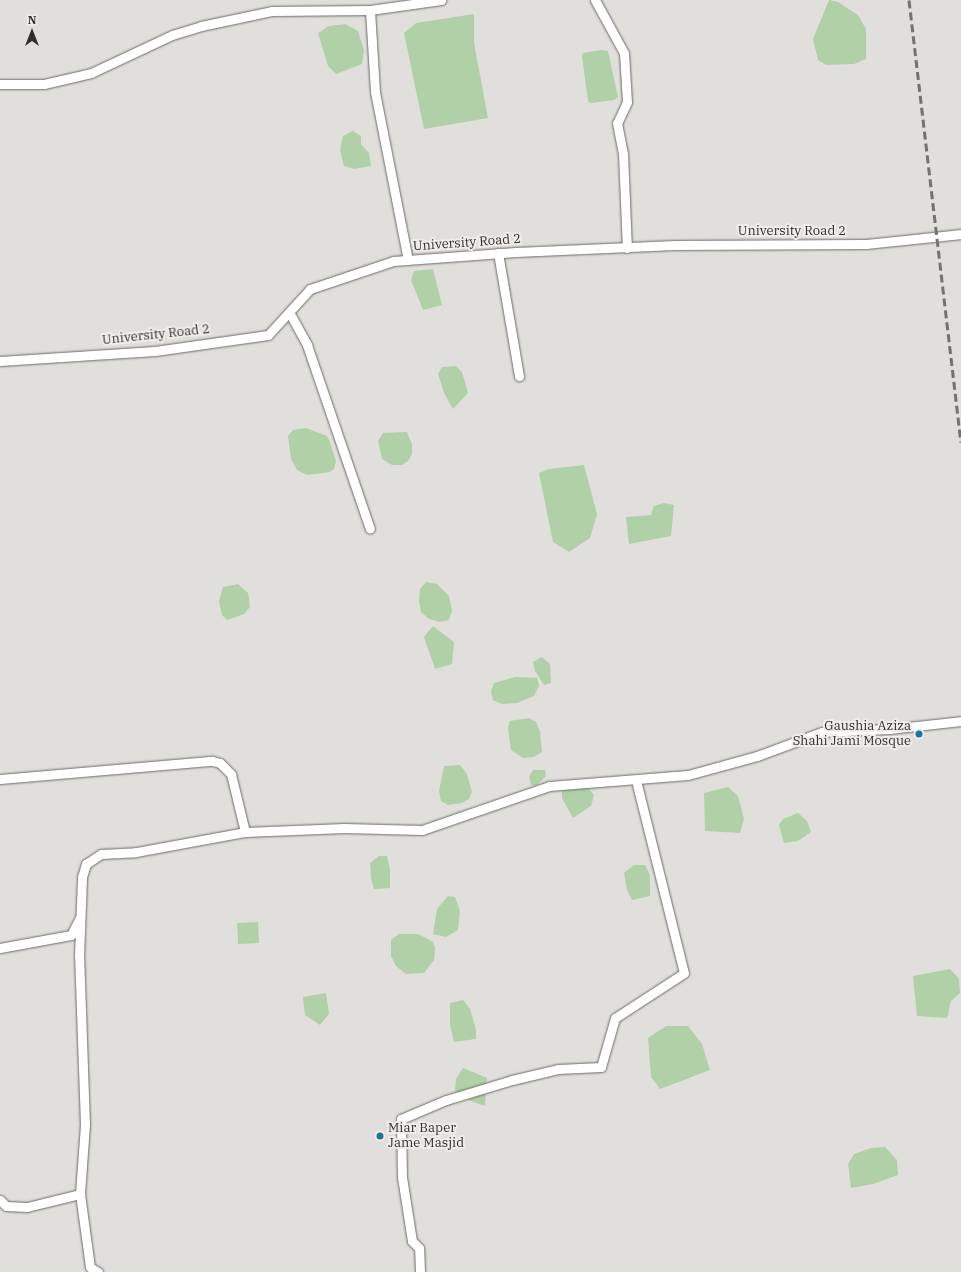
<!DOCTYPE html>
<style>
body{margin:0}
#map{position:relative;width:961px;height:1272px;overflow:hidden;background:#e1dfdc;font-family:"IBM Plex Serif",serif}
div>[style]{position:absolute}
.water>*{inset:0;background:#b0d0a7;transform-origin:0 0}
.roads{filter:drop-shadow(0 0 1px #6c6a67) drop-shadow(0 0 1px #6c6a67)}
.street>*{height:9px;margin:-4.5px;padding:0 4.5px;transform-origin:4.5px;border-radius:4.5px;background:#fff}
.rail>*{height:3px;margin-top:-1.5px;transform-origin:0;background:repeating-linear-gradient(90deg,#737270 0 8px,transparent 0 12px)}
.dots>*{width:11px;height:11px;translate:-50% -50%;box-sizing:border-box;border:2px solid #efece9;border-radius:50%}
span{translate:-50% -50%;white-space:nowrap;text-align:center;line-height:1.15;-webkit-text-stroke:4px #efece9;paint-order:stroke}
.street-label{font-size:13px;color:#2f2e2d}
.poi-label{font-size:13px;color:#2f2e2d}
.right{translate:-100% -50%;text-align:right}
.left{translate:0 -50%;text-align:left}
.north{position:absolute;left:12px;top:12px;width:40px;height:40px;-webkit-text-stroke:3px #efece9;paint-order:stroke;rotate:0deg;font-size:11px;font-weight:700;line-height:16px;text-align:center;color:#2f2e2d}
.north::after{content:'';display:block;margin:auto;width:14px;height:18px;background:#2f2e2d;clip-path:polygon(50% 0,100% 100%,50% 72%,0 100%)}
</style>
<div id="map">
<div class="water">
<div style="clip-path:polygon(829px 0,838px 2px,858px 15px,866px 29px,866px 59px,854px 64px,826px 65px,818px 60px,813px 39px)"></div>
<div style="clip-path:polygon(474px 14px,474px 43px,488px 118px,424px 129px,404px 33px,416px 23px)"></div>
<div style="clip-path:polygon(345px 24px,358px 31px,364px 50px,362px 64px,336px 74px,328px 66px,318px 33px,329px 26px)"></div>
<div style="clip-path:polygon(601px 50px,608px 51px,618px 97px,614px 100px,591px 103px,588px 101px,582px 56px,583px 53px)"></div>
<div style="clip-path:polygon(353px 131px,361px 136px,361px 144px,369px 153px,371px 166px,354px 169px,344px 166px,340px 150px,343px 136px)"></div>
<div style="clip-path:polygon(433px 269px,442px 305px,423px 310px,411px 280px,414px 271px)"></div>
<div style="clip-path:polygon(456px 366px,462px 372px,468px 393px,453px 409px,444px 393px,438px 374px,442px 367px)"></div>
<div style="clip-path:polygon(306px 428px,327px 436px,330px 442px,336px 461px,334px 469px,330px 472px,307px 475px,297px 470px,291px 459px,288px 436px,293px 430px)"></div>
<div style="clip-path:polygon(407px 432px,412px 444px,412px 454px,408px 461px,402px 465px,392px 465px,382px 459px,378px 441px,383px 433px)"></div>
<div style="clip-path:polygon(584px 465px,597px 514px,590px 538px,569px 552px,553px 542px,539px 473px,549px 469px)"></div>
<div style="clip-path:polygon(664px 503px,674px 505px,671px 536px,629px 544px,626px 517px,651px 515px,654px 506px)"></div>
<div style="clip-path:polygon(426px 582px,437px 584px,449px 596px,452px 611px,449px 620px,440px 622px,429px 619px,421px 612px,419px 600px,420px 589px)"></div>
<div style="clip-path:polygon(238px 584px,248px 593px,250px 607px,244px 614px,227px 620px,222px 615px,219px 601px,223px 587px)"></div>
<div style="clip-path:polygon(433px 626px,454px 642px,452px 664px,435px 669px,424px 637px)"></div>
<div style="clip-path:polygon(542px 657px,550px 664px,551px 683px,544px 685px,535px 671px,533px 662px)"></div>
<div style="clip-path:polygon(515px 677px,537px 678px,539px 686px,534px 696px,517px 703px,502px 704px,493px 700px,491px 692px,494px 683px)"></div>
<div style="clip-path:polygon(529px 718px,536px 722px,540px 731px,542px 752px,534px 757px,523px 758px,511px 750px,508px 728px,510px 721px)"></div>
<div style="clip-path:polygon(460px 765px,467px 774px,472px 792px,469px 799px,462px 803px,448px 805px,441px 801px,439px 791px,444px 766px)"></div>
<div style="clip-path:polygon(533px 770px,545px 770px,546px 776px,537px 785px,531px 785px,529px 777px)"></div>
<div style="clip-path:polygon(576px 786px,588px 787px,594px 795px,591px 806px,573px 818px,562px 798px,562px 790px)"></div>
<div style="clip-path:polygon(728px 787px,738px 796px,744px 819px,740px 833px,705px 831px,704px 793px)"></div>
<div style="clip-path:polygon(798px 813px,807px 821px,811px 832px,798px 841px,784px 843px,779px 825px,783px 819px)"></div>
<div style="clip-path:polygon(379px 856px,387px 856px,390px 870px,390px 888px,374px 889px,371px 879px,370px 863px)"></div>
<div style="clip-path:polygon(634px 865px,645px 865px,650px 875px,650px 896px,632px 900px,627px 890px,624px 873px)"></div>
<div style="clip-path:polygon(448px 896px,455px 897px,460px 911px,458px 930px,446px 937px,433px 934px,437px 909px)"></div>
<div style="left:258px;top:922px;width:21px;height:21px;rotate:87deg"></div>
<div style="clip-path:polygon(399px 934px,418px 934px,432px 941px,435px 947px,434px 960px,424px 973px,406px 974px,396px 966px,391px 956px,391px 940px)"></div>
<div style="clip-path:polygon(950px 969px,959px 979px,960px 993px,951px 1001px,947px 1018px,917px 1016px,913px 976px)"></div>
<div style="clip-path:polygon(326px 993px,329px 1014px,320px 1025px,305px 1015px,303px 997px)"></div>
<div style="clip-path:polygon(463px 1000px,470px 1009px,476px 1030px,476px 1039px,454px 1042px,450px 1025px,450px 1003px)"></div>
<div style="clip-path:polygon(666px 1026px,688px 1026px,702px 1044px,710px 1070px,660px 1089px,651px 1077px,648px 1038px)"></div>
<div style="clip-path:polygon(463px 1068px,487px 1078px,485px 1106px,463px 1098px,455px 1091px,456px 1079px)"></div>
<div style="clip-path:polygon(885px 1147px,897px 1160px,898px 1175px,873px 1184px,851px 1188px,848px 1164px,854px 1154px,871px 1148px)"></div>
</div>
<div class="roads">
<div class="street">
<div style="left:595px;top:0;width:60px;rotate:61.3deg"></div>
<div style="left:624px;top:53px;width:49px;rotate:86.5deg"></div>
<div style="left:627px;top:102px;width:23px;rotate:115deg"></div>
<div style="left:617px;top:123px;width:32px;rotate:79deg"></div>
<div style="left:623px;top:154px;width:94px;rotate:87.6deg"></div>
<div style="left:370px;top:10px;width:82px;rotate:86.5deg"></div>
<div style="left:375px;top:92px;width:171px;rotate:78.9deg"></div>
<div style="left:0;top:84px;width:44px"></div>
<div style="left:44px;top:84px;width:48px;rotate:-13.2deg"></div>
<div style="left:91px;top:73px;width:89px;rotate:-25.1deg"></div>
<div style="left:172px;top:35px;width:30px;rotate:-17deg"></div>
<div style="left:201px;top:26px;width:73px;rotate:-11.9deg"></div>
<div style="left:272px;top:11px;width:98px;rotate:-0.6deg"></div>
<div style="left:370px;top:10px;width:72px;rotate:-8deg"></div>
<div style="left:498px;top:253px;width:125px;rotate:80.3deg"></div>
<div style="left:289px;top:312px;width:38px;rotate:61deg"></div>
<div style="left:307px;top:345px;width:194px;rotate:71.1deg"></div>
<div style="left:0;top:361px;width:155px;rotate:-3.7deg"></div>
<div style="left:155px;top:351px;width:114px;rotate:-8.1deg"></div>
<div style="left:268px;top:335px;width:62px;rotate:-47.6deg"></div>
<div style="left:310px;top:289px;width:88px;rotate:-18.6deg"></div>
<div style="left:393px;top:261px;width:123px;rotate:-4.2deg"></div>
<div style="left:516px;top:252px;width:159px;rotate:-2.5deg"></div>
<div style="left:675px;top:245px;width:191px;rotate:-0.3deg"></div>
<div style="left:866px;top:244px;width:96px;rotate:-6deg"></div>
<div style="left:0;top:779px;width:213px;rotate:-4.9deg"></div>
<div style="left:212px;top:761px;width:8px;rotate:14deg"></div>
<div style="left:220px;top:763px;width:16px;rotate:45deg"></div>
<div style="left:231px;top:774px;width:60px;rotate:76.4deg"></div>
<div style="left:245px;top:832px;width:99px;rotate:-2.3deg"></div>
<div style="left:344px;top:828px;width:78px;rotate:1.5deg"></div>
<div style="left:422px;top:830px;width:134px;rotate:-19.1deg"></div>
<div style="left:549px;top:786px;width:139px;rotate:-4.5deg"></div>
<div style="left:688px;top:775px;width:72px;rotate:-15.4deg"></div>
<div style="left:757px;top:756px;width:69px;rotate:-20.3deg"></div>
<div style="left:822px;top:732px;width:67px;rotate:-2.6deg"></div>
<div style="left:889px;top:729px;width:72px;rotate:-6.3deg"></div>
<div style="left:0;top:948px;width:72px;rotate:-10.4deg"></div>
<div style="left:71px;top:935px;width:18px;rotate:-63deg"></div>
<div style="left:0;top:1200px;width:8px;rotate:45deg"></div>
<div style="left:6px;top:1206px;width:21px;rotate:3deg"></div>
<div style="left:27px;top:1207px;width:55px;rotate:-13.8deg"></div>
<div style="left:98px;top:1272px;width:9px;rotate:-148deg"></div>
<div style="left:90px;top:1267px;width:74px;rotate:-97.8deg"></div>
<div style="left:80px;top:1194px;width:69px;rotate:-85.9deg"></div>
<div style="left:85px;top:1125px;width:169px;rotate:-92deg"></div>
<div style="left:79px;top:956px;width:79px;rotate:-87.8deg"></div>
<div style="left:82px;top:877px;width:14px;rotate:-73deg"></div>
<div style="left:86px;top:864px;width:18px;rotate:-34deg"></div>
<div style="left:101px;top:854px;width:35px;rotate:-3deg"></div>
<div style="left:136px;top:852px;width:111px;rotate:-10.4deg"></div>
<div style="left:420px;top:1272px;width:24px;rotate:-92deg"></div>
<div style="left:419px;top:1248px;width:10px;rotate:-135deg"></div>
<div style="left:412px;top:1241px;width:65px;rotate:-98.9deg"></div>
<div style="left:402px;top:1177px;width:58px;rotate:-91deg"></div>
<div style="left:401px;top:1119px;width:49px;rotate:-22.9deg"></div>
<div style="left:446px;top:1100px;width:69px;rotate:-16.9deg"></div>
<div style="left:512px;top:1080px;width:47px;rotate:-13.4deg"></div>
<div style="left:558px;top:1069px;width:43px;rotate:-2.7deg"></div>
<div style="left:601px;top:1067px;width:51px;rotate:-74.1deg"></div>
<div style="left:615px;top:1018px;width:82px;rotate:-33.1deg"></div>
<div style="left:684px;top:973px;width:199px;rotate:-104deg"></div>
</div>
</div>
<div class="rail">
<div style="left:909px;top:0;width:445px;rotate:83.3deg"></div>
</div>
<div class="dots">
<div style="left:919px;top:734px;background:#1576a3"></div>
<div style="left:380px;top:1136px;background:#1576a3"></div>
</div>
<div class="street-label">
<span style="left:792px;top:231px">University Road 2</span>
<span style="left:467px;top:243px;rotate:-4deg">University Road 2</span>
<span style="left:156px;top:335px;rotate:-6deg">University Road 2</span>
</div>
<div class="poi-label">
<span class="right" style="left:911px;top:734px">Gaushia Aziza<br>Shahi Jami Mosque</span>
<span class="left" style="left:388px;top:1136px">Miar Baper<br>Jame Masjid</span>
</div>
<div class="north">N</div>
</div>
